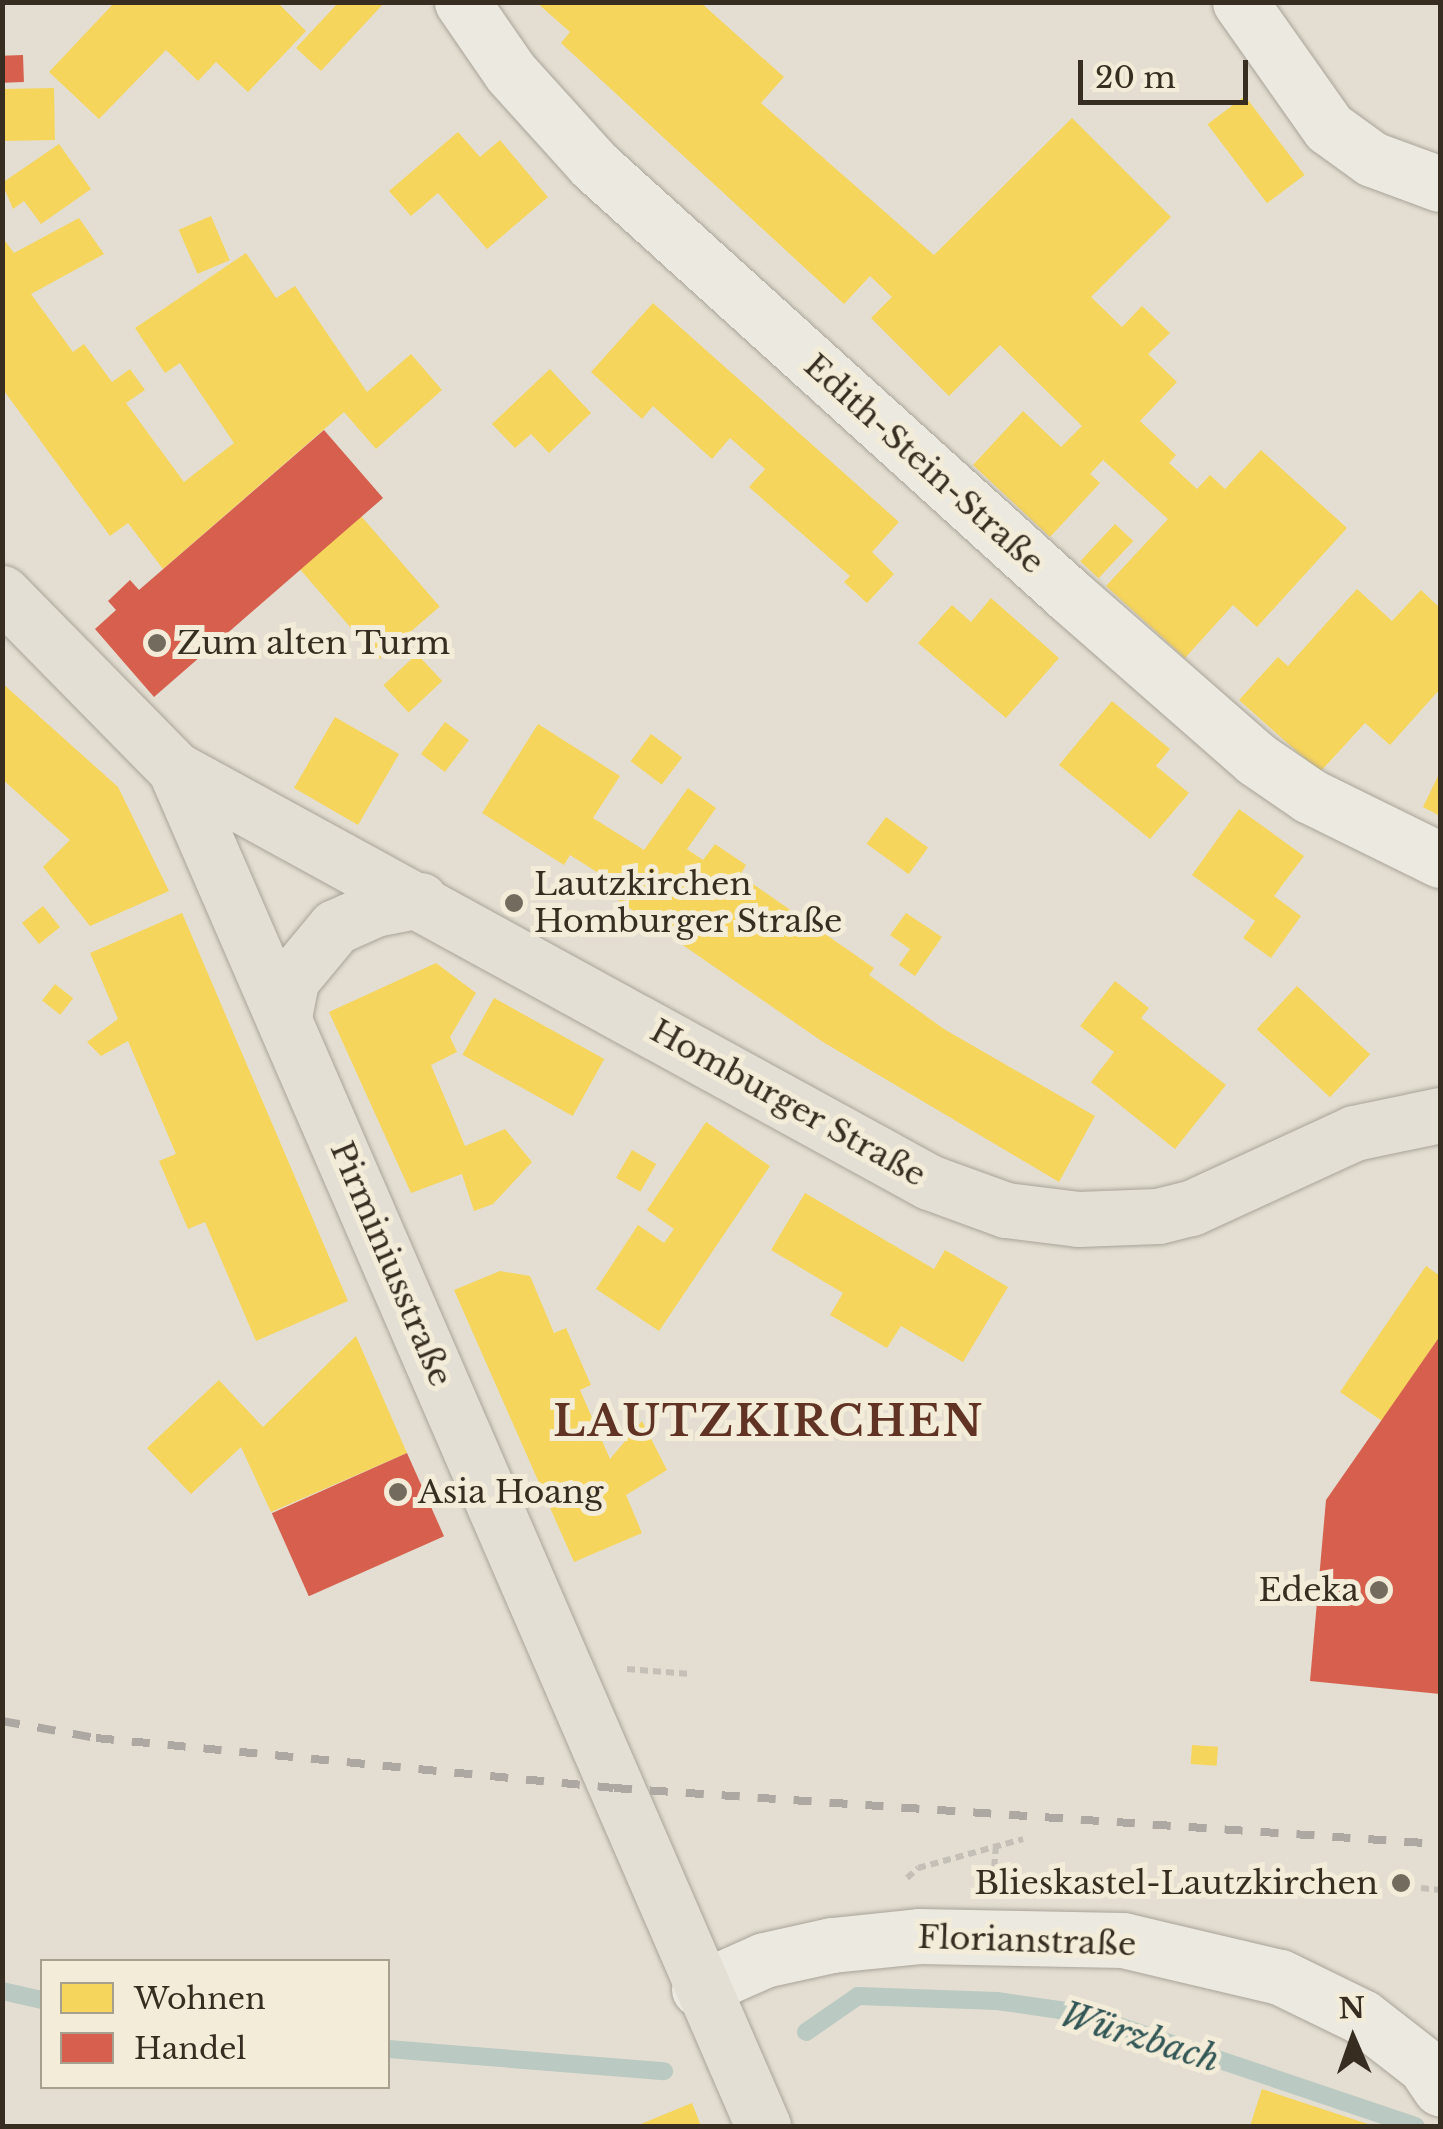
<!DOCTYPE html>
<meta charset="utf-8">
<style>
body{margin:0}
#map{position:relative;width:1443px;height:2129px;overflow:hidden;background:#e3ded1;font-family:"Libre Baskerville",serif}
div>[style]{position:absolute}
.homes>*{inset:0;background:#f6d55c;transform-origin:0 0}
.shops>*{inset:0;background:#d6604d;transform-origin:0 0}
.stream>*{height:18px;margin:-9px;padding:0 9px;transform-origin:9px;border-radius:9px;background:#bac9c1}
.path>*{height:6px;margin-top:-3px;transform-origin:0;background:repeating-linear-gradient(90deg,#c4c0b8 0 8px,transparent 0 13px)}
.roads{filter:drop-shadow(0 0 2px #a9a399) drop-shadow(0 0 2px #a9a399)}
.minor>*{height:55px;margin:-27.5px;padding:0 27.5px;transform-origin:27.5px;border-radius:27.5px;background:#ece9e1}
.major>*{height:55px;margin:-27.5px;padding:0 27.5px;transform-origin:27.5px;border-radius:27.5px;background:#e3dfd4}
.rail>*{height:8px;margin-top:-4px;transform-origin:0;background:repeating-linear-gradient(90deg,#ada8a1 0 18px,transparent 0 36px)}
.dots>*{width:28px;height:28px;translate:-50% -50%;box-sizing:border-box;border:5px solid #f3ecd8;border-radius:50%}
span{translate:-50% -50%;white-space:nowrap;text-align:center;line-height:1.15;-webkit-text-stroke:10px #f3ecd8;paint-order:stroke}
.street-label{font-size:32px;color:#382d21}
.poi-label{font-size:32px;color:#382d21}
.left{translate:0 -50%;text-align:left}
.right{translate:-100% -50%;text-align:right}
.water-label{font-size:35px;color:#325655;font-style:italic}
.district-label{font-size:42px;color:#613324;font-weight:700;letter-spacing:2.5px}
.frame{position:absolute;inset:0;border:5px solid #382d21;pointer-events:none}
.legend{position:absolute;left:40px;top:1959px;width:350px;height:130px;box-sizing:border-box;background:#f3ecd8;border:2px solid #a8a08f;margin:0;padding:12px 18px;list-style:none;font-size:30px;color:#382d21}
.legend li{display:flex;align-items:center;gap:20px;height:50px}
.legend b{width:50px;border:2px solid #a8a08f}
.north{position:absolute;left:1303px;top:1989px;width:100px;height:100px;-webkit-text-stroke:8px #f3ecd8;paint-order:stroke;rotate:358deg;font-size:28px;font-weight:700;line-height:40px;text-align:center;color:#382d21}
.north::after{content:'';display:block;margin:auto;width:35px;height:45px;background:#382d21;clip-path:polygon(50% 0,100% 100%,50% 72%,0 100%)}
.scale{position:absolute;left:1078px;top:60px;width:170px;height:45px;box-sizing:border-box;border:5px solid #382d21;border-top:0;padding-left:12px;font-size:30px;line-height:35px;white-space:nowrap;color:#382d21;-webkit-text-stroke:8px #f3ecd8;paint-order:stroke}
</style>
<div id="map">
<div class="homes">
<div style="clip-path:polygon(115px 2px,277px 2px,306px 31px,248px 92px,216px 62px,198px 81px,166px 50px,99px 119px,49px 72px)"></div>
<div style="clip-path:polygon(339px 2px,385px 2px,321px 71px,296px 48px)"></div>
<div style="clip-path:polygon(536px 2px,700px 2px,784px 77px,761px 103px,934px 255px,1072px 118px,1171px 217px,1091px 297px,1122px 327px,1142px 306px,1170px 333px,1148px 354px,1177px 382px,1140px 421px,1176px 455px,1169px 463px,1197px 489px,1210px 475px,1225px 489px,1261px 450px,1347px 528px,1257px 627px,1233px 605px,1185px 658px,1106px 586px,1168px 519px,1103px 460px,1090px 474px,1100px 483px,1050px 537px,973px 465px,1023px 411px,1061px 447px,1082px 426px,1000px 345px,949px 396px,871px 318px,892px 297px,870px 276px,844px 304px,561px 43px,570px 32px)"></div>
<div style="left:54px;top:88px;width:52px;height:52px;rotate:89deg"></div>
<div style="left:1245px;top:96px;width:99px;height:47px;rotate:53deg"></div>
<div style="clip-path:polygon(458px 132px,480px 157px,500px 140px,548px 197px,487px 249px,438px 193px,411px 216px,389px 191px)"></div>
<div style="clip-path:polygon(59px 144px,91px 189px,41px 224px,24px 201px,13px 209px,2px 183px)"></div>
<div style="left:211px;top:216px;width:48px;height:35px;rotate:67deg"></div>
<div style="clip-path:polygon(79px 218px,104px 254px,31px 294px,73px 352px,84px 344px,112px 382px,130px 369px,145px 390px,126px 403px,184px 482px,234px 443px,180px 363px,165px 373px,135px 328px,246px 253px,276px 298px,295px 286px,367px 392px,411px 354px,442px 390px,376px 449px,344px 412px,163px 569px,128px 523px,110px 536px,2px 388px,2px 237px,14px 253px)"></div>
<div style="clip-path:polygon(653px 303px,899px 522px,872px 552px,894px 574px,867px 603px,844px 582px,850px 576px,749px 487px,765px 469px,730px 438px,712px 459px,653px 406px,642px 419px,591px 372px)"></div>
<div style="clip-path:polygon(550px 369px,591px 413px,549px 453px,531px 434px,515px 448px,492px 424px)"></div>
<div style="left:361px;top:516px;width:120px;height:81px;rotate:49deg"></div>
<div style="left:1115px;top:524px;width:25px;height:51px;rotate:43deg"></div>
<div style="clip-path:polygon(1357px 589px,1392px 621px,1421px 590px,1440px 608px,1440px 689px,1390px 745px,1365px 723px,1320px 772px,1239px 700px,1278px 657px,1288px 666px)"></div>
<div style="clip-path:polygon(991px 598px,1059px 658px,1006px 718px,918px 643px,952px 605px,971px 622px)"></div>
<div style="left:417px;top:654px;width:37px;height:46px;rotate:47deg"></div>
<div style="clip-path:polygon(2px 683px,118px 787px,169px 891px,90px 926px,43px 867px,70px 840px,2px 779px)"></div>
<div style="clip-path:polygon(1112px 701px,1170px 749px,1156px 766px,1189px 793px,1150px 839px,1059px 765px)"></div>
<div style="left:335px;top:717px;width:74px;height:82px;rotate:30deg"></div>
<div style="left:445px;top:722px;width:30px;height:40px;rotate:37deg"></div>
<div style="clip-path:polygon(538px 724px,620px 776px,593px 818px,644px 850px,688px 788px,716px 808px,687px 849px,703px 860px,715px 844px,746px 865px,740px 875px,874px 968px,869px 975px,944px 1029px,1095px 1116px,1059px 1182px,823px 1042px,612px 896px,619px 886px,570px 855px,564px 865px,482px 813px)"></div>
<div style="left:651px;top:734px;width:39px;height:34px;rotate:37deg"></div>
<div style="clip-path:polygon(1440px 772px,1440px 816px,1423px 807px)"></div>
<div style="clip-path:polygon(1239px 809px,1304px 856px,1274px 896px,1301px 916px,1271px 958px,1243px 938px,1255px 921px,1192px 875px)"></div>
<div style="left:886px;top:817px;width:52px;height:33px;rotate:36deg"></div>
<div style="left:43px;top:906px;width:27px;height:27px;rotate:51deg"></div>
<div style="clip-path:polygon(182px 913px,348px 1301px,256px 1341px,205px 1222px,188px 1229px,159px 1161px,176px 1154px,128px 1041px,101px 1056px,87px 1042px,118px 1019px,90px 953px)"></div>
<div style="clip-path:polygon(906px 913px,942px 937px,915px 976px,899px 965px,910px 949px,890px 935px)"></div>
<div style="clip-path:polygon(436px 963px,476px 993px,450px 1037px,457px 1052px,431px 1065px,465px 1146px,505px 1129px,532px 1162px,493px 1204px,474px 1211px,462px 1174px,411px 1193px,329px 1012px)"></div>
<div style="clip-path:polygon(1115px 981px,1149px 1008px,1141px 1018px,1226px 1085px,1175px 1149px,1091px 1082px,1114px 1052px,1080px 1026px)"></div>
<div style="left:55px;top:984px;width:23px;height:21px;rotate:38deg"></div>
<div style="left:1297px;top:986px;width:100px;height:59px;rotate:43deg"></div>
<div style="left:494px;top:998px;width:126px;height:65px;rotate:29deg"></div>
<div style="clip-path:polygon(706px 1122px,770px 1166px,659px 1331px,596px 1289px,638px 1225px,664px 1243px,674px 1229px,647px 1210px)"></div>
<div style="left:632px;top:1150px;width:28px;height:32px;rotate:30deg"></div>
<div style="clip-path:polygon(805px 1193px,934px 1269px,945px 1250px,1008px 1287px,963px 1362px,901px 1326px,887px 1348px,830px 1315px,843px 1293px,771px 1250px)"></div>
<div style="clip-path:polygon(1426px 1266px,1440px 1276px,1440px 1336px,1382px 1421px,1340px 1392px)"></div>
<div style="clip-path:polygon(500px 1271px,530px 1276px,554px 1333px,566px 1328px,591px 1385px,580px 1390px,610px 1459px,642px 1421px,667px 1470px,626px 1495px,642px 1533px,574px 1562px,454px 1290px)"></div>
<div style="clip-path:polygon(356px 1336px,407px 1453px,271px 1512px,241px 1447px,191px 1494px,147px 1448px,219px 1380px,263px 1427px)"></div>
<div style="left:1192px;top:1745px;width:26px;height:19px;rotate:4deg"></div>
<div style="clip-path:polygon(1262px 2089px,1374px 2126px,1250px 2126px)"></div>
<div style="clip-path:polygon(692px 2103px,701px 2126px,636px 2126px)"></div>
</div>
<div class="shops">
<div style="left:23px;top:55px;width:27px;height:21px;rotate:88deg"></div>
<div style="clip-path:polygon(324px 430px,383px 498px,154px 697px,95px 629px,116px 610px,108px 601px,130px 580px,139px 590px)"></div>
<div style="clip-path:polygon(1440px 1336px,1440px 1694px,1310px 1681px,1326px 1500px)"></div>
<div style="left:407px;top:1453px;width:91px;height:148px;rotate:66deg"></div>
</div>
<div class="stream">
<div style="left:2px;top:1991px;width:41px;rotate:12.7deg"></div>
<div style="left:806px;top:2032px;width:63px;rotate:-34.7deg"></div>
<div style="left:858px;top:1996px;width:139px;rotate:2.1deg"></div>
<div style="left:997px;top:2001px;width:84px;rotate:8.2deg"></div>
<div style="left:1080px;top:2013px;width:354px;rotate:18.6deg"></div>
<div style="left:388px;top:2049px;width:277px;rotate:4.6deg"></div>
</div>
<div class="path">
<div style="left:627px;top:1669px;width:63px;rotate:4.5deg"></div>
<div style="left:907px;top:1878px;width:15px;rotate:-42deg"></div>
<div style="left:918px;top:1868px;width:109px;rotate:-15.4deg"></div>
<div style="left:993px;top:1880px;width:34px;rotate:-85deg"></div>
<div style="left:1421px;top:1888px;width:19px;rotate:6deg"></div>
</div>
<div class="roads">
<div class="minor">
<div style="left:462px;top:2px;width:86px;rotate:55.4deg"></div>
<div style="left:511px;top:73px;width:124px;rotate:47.9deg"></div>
<div style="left:594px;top:165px;width:642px;rotate:42.16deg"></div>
<div style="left:1070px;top:596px;width:247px;rotate:41.2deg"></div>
<div style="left:1256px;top:759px;width:65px;rotate:34.4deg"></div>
<div style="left:1310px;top:796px;width:145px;rotate:26.2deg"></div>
<div style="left:1240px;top:2px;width:154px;rotate:54.8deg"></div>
<div style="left:1329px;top:128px;width:53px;rotate:35.8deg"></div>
<div style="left:1372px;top:159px;width:72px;rotate:20.2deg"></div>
<div style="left:699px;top:1989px;width:71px;rotate:-24deg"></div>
<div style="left:764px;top:1960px;width:70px;rotate:-12.4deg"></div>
<div style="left:832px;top:1945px;width:87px;rotate:-5.9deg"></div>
<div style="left:919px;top:1936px;width:204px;rotate:1.1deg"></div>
<div style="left:1123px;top:1940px;width:161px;rotate:13.3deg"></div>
<div style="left:1280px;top:1977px;width:91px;rotate:26deg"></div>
<div style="left:1362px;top:2017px;width:80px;rotate:37.9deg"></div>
<div style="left:1425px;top:2066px;width:27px;rotate:56deg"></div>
</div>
<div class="major">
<div style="left:2px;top:593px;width:247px;rotate:45.5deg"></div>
<div style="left:175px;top:769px;width:1479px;rotate:66.57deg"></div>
<div style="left:175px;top:769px;width:860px;rotate:28.71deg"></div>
<div style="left:929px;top:1182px;width:82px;rotate:20deg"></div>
<div style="left:1006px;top:1210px;width:73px;rotate:7.1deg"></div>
<div style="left:1078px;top:1219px;width:80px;rotate:-2.1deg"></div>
<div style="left:1158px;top:1216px;width:34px;rotate:-14deg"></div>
<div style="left:1191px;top:1208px;width:179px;rotate:-24.7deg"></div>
<div style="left:1354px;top:1133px;width:88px;rotate:-11.8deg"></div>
<div style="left:284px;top:1017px;width:38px;rotate:-79deg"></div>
<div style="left:291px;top:980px;width:69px;rotate:-50.3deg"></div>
<div style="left:335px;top:927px;width:44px;rotate:-24.2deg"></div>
<div style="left:375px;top:909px;width:46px;rotate:-11.3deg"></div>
</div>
</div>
<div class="rail">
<div style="left:2px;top:1721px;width:96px;rotate:10.3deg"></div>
<div style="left:96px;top:1738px;width:520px;rotate:5.51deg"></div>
<div style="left:614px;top:1788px;width:828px;rotate:3.88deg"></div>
</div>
<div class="dots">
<div style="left:157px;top:643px;background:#746b5f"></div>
<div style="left:514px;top:903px;background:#746b5f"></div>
<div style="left:398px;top:1492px;background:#746b5f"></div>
<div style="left:1379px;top:1590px;background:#746b5f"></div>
<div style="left:1401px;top:1883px;background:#746b5f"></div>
</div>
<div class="street-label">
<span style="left:924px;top:464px;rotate:42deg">Edith-Stein-Straße</span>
<span style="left:788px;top:1103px;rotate:29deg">Homburger Straße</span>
<span style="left:391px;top:1264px;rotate:67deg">Pirminiusstraße</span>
<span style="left:1027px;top:1941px;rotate:2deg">Florianstraße</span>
</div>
<div class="poi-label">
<span class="left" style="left:177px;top:643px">Zum alten Turm</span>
<span class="left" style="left:534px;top:903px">Lautzkirchen<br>Homburger Straße</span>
<span class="left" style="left:418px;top:1492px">Asia Hoang</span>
<span class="right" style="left:1359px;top:1590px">Edeka</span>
<span class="right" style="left:1378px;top:1883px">Blieskastel-Lautzkirchen</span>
</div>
<div class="water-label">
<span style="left:1140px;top:2037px;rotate:17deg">Würzbach</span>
</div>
<div class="district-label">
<span style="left:769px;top:1421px">LAUTZKIRCHEN</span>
</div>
<div class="frame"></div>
<ul class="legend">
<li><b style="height:28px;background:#f6d55c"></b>Wohnen</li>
<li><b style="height:28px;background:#d6604d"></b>Handel</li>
</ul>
<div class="north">N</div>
<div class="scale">20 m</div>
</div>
